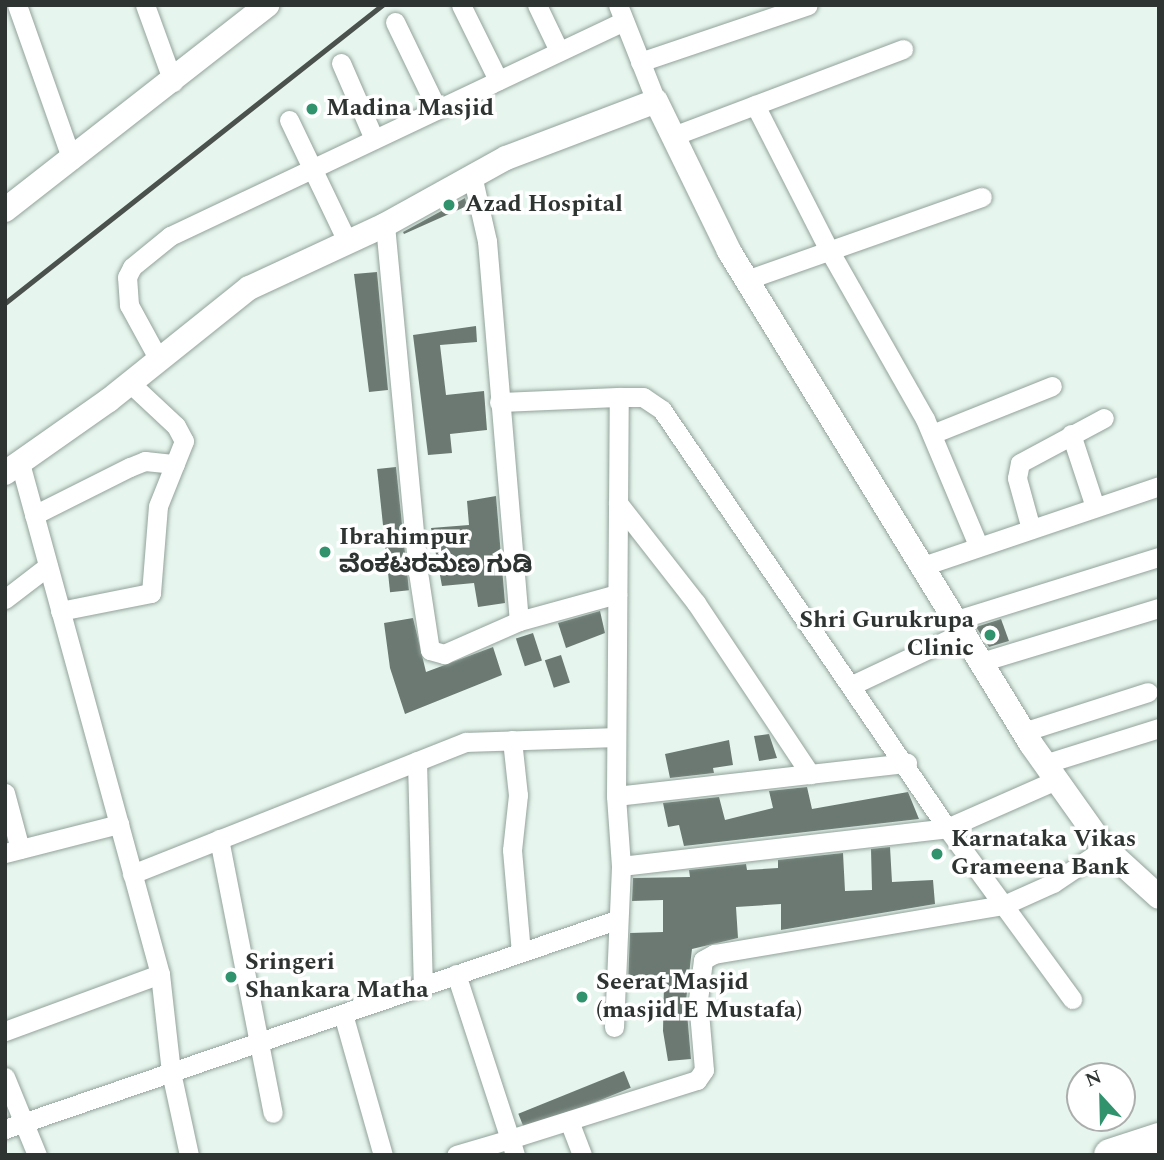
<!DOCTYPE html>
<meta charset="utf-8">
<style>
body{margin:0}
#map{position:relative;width:1164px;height:1160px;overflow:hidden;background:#e6f6ee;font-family:Spectral,"Noto Sans Kannada",serif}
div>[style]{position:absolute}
.building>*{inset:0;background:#6b7972;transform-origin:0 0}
.roads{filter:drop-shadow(0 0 2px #93a29b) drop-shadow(0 0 2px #93a29b)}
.minor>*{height:19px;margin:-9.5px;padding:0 9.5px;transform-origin:9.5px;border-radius:9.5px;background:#fff}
.tertiary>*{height:24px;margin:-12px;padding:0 12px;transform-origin:12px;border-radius:12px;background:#fff}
.trunk>*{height:32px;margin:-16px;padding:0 16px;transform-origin:16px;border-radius:16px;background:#fff}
.rail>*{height:4.5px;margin:-2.25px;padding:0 2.25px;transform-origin:2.25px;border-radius:2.25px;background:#4b524e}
.dots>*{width:19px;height:19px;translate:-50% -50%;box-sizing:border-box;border:4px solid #fff;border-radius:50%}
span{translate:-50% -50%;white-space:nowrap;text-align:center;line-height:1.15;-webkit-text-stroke:7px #fff;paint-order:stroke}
.poi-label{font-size:24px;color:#2e3431;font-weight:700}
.left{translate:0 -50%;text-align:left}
.right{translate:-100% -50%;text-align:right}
.frame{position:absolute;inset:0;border:7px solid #2e3431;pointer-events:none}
.north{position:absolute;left:1066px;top:1062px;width:70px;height:70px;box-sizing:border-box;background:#fff;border:2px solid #abaead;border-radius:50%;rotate:338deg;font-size:19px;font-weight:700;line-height:28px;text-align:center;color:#2e3431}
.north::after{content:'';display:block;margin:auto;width:24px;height:32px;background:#30936e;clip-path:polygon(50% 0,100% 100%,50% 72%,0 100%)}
</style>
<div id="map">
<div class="building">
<div style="clip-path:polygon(465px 198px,467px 206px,404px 234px,403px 232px)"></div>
<div style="clip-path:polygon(377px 272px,388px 390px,369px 392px,354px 274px)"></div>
<div style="clip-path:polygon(476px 326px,477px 342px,440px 345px,446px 395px,484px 391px,487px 430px,450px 434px,452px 453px,428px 455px,413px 335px)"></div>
<div style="left:396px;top:467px;width:124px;height:19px;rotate:84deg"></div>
<div style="clip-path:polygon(496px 496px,505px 603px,478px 607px,474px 583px,442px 586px,431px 528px,469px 525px,467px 501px)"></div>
<div style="clip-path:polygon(600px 611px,605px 633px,566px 648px,558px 623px)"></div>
<div style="clip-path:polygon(413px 618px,426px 672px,493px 647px,502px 675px,405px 714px,390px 668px,384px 623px)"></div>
<div style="clip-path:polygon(1001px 619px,1009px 641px,989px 647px,976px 627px)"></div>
<div style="left:533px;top:633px;width:29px;height:18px;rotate:72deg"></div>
<div style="left:561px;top:655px;width:29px;height:17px;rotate:72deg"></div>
<div style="clip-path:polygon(769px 734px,777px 758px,759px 761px,754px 736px)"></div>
<div style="clip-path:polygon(729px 740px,733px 765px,713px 768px,714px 773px,670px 778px,665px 754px)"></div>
<div style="clip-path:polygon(807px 787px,812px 809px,908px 792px,919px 819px,684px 846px,679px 825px,668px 827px,663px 803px,719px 797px,725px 820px,773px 808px,769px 791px)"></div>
<div style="clip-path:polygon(890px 847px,892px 882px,933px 880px,935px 904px,781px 930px,781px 904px,736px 907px,738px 938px,692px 949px,686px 1001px,691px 1059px,668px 1061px,663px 1031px,664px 983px,628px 984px,630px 933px,663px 932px,663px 900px,632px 901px,633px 878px,690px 877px,689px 870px,746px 864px,747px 870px,778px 868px,778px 860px,843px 853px,845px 891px,872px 890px,871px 849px)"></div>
<div style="left:624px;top:1071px;width:18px;height:114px;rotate:68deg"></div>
</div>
<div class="roads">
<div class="minor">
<div style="left:17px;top:5px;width:164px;rotate:70.5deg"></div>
<div style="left:145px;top:5px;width:82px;rotate:70deg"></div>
<div style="left:461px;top:5px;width:84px;rotate:63.7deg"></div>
<div style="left:537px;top:5px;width:51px;rotate:64.4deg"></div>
<div style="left:618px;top:5px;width:103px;rotate:68.4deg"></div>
<div style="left:395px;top:22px;width:97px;rotate:64.2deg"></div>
<div style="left:640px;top:62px;width:177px;rotate:-18.7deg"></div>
<div style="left:341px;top:63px;width:83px;rotate:66.5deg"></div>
<div style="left:755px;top:105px;width:163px;rotate:63deg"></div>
<div style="left:829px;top:250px;width:194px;rotate:60.4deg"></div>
<div style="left:925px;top:419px;width:137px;rotate:67.2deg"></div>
<div style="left:289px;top:120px;width:134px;rotate:64.4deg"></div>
<div style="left:673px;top:136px;width:246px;rotate:-20.7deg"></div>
<div style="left:472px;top:175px;width:68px;rotate:77.2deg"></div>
<div style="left:487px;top:241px;width:381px;rotate:85.2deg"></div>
<div style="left:385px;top:225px;width:349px;rotate:84.6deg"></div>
<div style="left:418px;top:572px;width:79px;rotate:81.3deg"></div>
<div style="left:430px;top:650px;width:15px;rotate:16deg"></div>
<div style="left:444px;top:654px;width:82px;rotate:-23.7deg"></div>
<div style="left:519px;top:621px;width:102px;rotate:-15.4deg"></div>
<div style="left:746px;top:280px;width:250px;rotate:-19.4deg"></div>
<div style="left:159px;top:360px;width:63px;rotate:-118.6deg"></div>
<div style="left:129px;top:305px;width:28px;rotate:-94deg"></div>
<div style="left:127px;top:277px;width:11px;rotate:-63deg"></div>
<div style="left:132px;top:267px;width:49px;rotate:-39.2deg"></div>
<div style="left:170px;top:236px;width:502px;rotate:-25.34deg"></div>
<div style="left:499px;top:402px;width:120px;rotate:-2.4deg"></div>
<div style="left:932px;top:434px;width:129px;rotate:-21.8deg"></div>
<div style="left:1071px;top:434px;width:77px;rotate:71.8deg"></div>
<div style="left:20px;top:463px;width:530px;rotate:74.68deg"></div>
<div style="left:618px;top:503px;width:127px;rotate:52deg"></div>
<div style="left:696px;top:603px;width:206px;rotate:56.3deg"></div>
<div style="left:34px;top:515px;width:107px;rotate:-26.6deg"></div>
<div style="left:130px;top:467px;width:16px;rotate:-22deg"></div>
<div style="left:145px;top:461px;width:30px;rotate:6deg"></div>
<div style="left:1031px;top:529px;width:53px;rotate:-105.4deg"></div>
<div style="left:1017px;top:478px;width:15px;rotate:-79deg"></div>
<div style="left:1020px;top:463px;width:95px;rotate:-28.2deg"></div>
<div style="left:920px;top:567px;width:252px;rotate:-18.7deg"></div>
<div style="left:5px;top:599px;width:54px;rotate:-37.5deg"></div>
<div style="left:60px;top:611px;width:93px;rotate:-11.2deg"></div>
<div style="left:151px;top:593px;width:87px;rotate:-85.4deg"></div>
<div style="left:158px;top:506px;width:70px;rotate:-68.2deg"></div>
<div style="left:184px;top:441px;width:17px;rotate:-118deg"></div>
<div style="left:176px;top:426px;width:63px;rotate:-136.9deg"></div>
<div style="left:953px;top:621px;width:216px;rotate:-17.3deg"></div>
<div style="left:981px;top:662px;width:186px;rotate:-16.9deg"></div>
<div style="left:852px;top:685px;width:122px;rotate:-25.3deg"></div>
<div style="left:1023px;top:732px;width:131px;rotate:-17.7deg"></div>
<div style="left:512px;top:740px;width:55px;rotate:83.8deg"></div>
<div style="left:518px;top:795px;width:55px;rotate:96.2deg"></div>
<div style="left:512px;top:850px;width:102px;rotate:85deg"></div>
<div style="left:417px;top:761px;width:225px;rotate:88.5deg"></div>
<div style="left:1044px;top:764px;width:121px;rotate:-17.4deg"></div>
<div style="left:5px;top:793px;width:58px;rotate:75deg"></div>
<div style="left:616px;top:796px;width:293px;rotate:-6.5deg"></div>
<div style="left:219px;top:839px;width:279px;rotate:78.9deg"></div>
<div style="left:5px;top:853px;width:118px;rotate:-14.3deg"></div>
<div style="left:621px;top:866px;width:328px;rotate:-6.6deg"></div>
<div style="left:947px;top:828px;width:119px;rotate:-23.8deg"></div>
<div style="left:132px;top:874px;width:359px;rotate:-21.6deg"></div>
<div style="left:466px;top:742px;width:150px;rotate:-1.9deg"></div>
<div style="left:456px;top:974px;width:174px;rotate:71.9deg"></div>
<div style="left:510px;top:1139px;width:56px;rotate:163.5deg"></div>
<div style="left:343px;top:1014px;width:147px;rotate:74.2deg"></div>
<div style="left:614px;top:1027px;width:161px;rotate:-87.5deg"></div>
<div style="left:621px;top:866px;width:70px;rotate:-94.1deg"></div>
<div style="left:616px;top:796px;width:399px;rotate:-89.6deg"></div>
<div style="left:619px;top:397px;width:24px"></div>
<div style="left:643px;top:397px;width:23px;rotate:34deg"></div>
<div style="left:662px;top:410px;width:506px;rotate:55.71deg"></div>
<div style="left:947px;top:828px;width:212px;rotate:53.8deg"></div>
<div style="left:5px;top:1031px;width:165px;rotate:-20.2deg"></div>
<div style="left:160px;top:974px;width:99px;rotate:83.6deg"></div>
<div style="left:171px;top:1072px;width:85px;rotate:77.8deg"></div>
<div style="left:5px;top:1077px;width:84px;rotate:67.7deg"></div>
<div style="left:569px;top:1121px;width:36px;rotate:69deg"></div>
<div style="left:5px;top:1129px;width:646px;rotate:-18.88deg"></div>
<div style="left:515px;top:1155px;width:17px;rotate:-107deg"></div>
<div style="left:510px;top:1139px;width:196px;rotate:-17.5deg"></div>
<div style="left:697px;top:1080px;width:12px;rotate:-55deg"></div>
<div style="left:704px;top:1070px;width:70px;rotate:-94.9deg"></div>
<div style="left:698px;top:1000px;width:40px;rotate:-82.9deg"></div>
<div style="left:703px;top:960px;width:13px;rotate:-29deg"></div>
<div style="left:714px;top:954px;width:294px;rotate:-9.6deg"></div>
<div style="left:1004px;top:905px;width:54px;rotate:-24.2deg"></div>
<div style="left:1053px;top:883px;width:63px;rotate:-33.9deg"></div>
</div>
<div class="tertiary">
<div style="left:5px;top:210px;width:333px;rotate:-38deg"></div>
<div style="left:5px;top:473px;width:127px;rotate:-35.1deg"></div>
<div style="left:109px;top:400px;width:179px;rotate:-38.7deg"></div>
<div style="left:249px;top:288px;width:150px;rotate:-24.9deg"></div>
<div style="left:385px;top:225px;width:138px;rotate:-29deg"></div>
<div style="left:506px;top:158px;width:160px;rotate:-20.8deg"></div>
<div style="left:656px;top:101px;width:167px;rotate:64deg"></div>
<div style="left:729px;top:251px;width:578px;rotate:58.51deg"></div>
<div style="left:1031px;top:744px;width:128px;rotate:54.6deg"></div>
<div style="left:1105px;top:848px;width:73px;rotate:42.2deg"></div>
</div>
<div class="trunk">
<div style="left:1110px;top:1155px;width:52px;rotate:-18.1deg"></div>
</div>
</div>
<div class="rail">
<div style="left:5px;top:303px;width:481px;rotate:-38.3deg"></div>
</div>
<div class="dots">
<div style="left:312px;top:109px;background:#30936e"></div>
<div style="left:449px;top:205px;background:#30936e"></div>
<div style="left:325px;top:552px;background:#30936e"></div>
<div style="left:990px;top:635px;background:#30936e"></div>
<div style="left:937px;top:854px;background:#30936e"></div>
<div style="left:231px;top:977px;background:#30936e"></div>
<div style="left:582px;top:997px;background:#30936e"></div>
</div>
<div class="poi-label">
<span class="left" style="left:326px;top:109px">Madina Masjid</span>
<span class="left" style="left:465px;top:205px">Azad Hospital</span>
<span class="left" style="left:339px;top:552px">Ibrahimpur<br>ವೆಂಕಟರಮಣ ಗುಡಿ</span>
<span class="right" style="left:974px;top:635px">Shri Gurukrupa<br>Clinic</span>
<span class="left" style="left:951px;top:854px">Karnataka Vikas<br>Grameena Bank</span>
<span class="left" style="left:245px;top:977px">Sringeri<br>Shankara Matha</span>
<span class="left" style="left:596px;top:997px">Seerat Masjid<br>(masjid E Mustafa)</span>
</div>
<div class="frame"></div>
<div class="north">N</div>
</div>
